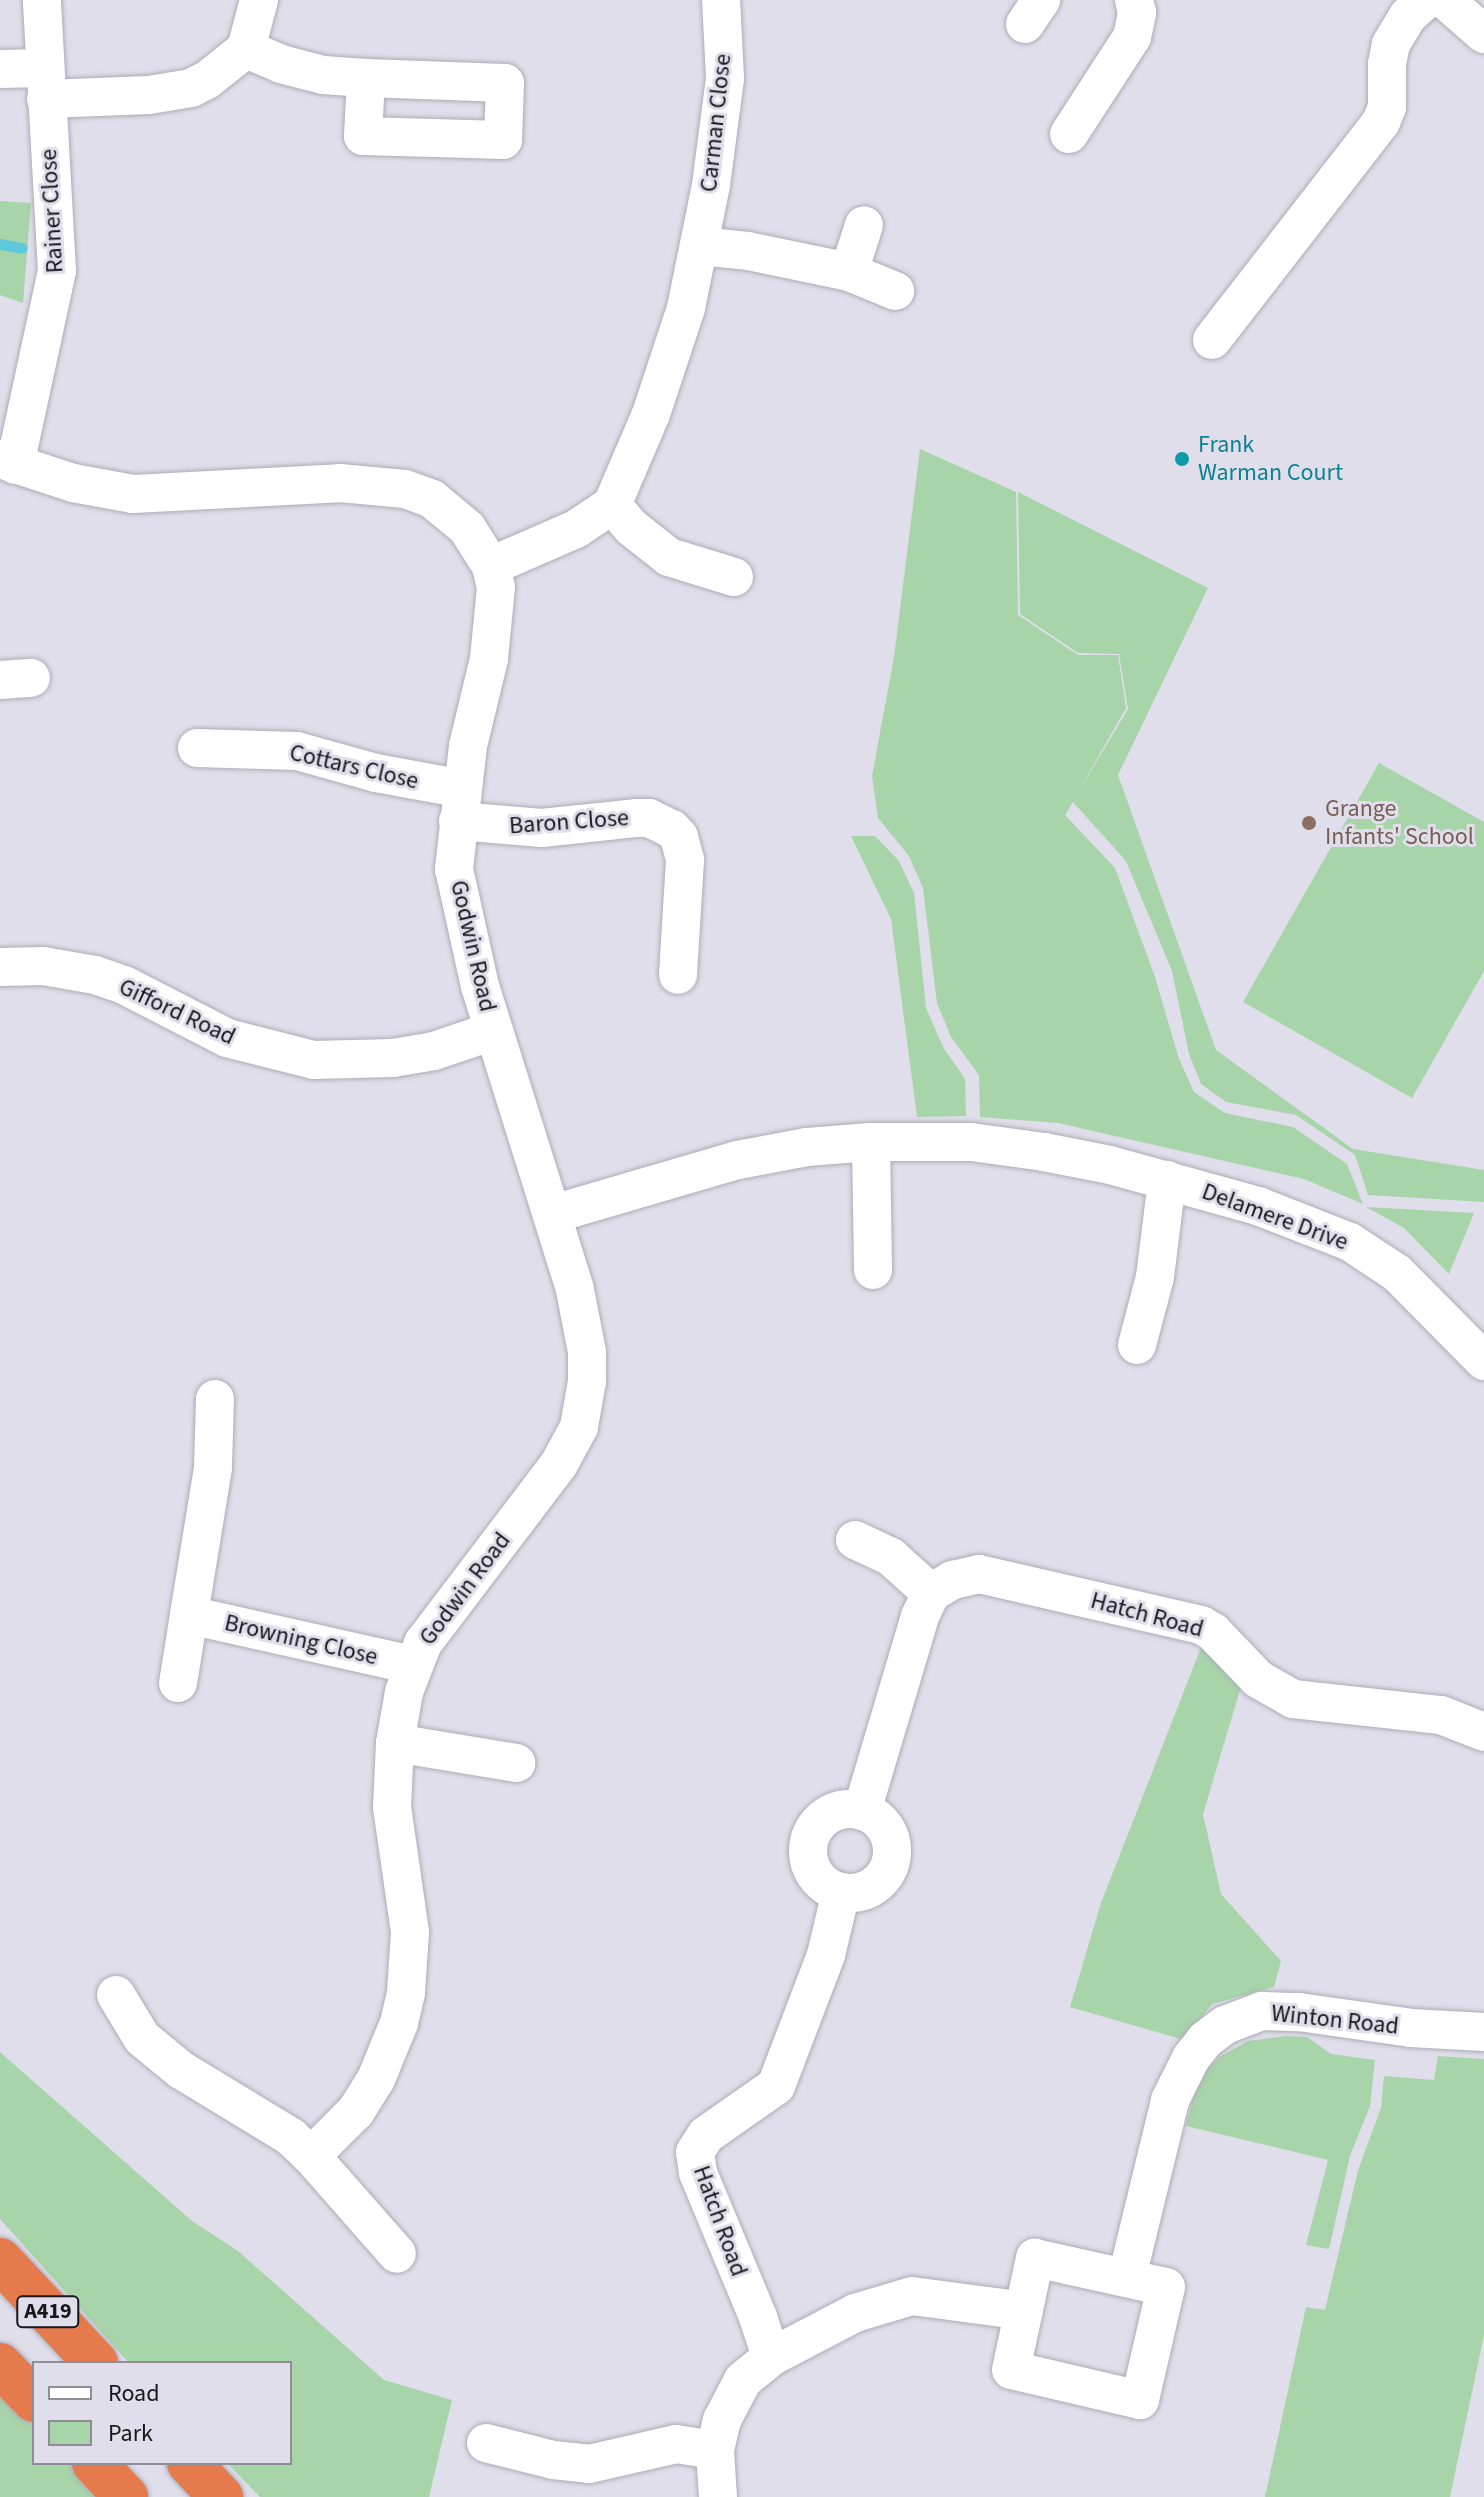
<!DOCTYPE html>
<style>
body{margin:0}
#map{position:relative;width:1484px;height:2497px;overflow:hidden;background:#dfdeea;font-family:"Source Sans 3",sans-serif}
div>[style]{position:absolute}
.green>*{inset:0;background:#a8d4aa}
.stream>*{height:11px;margin:-5.5px;padding:0 5.5px;transform-origin:5.5px;border-radius:5.5px;background:#5fc9dc}
.roads{filter:drop-shadow(0 0 2px #adacb7) drop-shadow(0 0 2px #adacb7)}
.minor>*{height:38px;margin:-19px;padding:0 19px;transform-origin:19px;border-radius:19px;background:#fff}
.minor>.ring{margin:-19px;padding:0;box-sizing:content-box;background:none;border:38px solid #fff;border-radius:50%}
.highway>*{height:44px;margin:-22px;padding:0 22px;transform-origin:22px;border-radius:22px;background:#e57b4c}
.dots>*{width:22px;height:22px;translate:-50% -50%;box-sizing:border-box;border:4px solid #dfdeea;border-radius:50%}
span{translate:-50% -50%;white-space:nowrap;text-align:center;line-height:1.15;-webkit-text-stroke:6px #dfdeea;paint-order:stroke}
.shield-label span{padding:2px 6px;background:#dfdeea;border:2px solid;border-radius:6px;-webkit-text-stroke-width:0}
.shield-label{font-size:22px;color:#18171b;font-weight:700}
.street-label{font-size:24px;color:#18171b}
.culture-label{font-size:24px;color:#0d838f}
.left{translate:0 -50%;text-align:left}
.education-label{font-size:24px;color:#785e54}
.legend{position:absolute;left:32px;top:2361px;width:260px;height:104px;box-sizing:border-box;background:#dfdeea;border:2px solid #8f8e97;margin:0;padding:10px 14px;list-style:none;font-size:24px;color:#18171b}
.legend li{display:flex;align-items:center;gap:16px;height:40px}
.legend b{width:40px;border:2px solid #8f8e97}
</style>
<div id="map">
<div class="green">
<div style="clip-path:polygon(0 201px,31px 203px,23px 303px,0 295px)"></div>
<div style="clip-path:polygon(920px 449px,1016px 492px,1018px 615px,1078px 655px,1118px 655px,1126px 708px,1076px 796px,1128px 709px,1119px 654px,1078px 653px,1020px 614px,1018px 492px,1208px 588px,1118px 775px,1216px 1050px,1353px 1149px,1484px 1170px,1484px 1202px,1368px 1195px,1355px 1155px,1296px 1115px,1226px 1102px,1201px 1084px,1189px 1054px,1172px 971px,1126px 861px,1073px 802px,1065px 815px,1115px 868px,1155px 977px,1179px 1059px,1194px 1092px,1225px 1113px,1293px 1127px,1347px 1164px,1363px 1204px,1304px 1179px,1058px 1123px,980px 1117px,979px 1075px,951px 1037px,937px 1003px,923px 888px,909px 856px,878px 818px,872px 776px,894px 657px)"></div>
<div style="clip-path:polygon(1379px 763px,1484px 822px,1484px 971px,1412px 1098px,1243px 1002px)"></div>
<div style="clip-path:polygon(851px 836px,875px 836px,899px 861px,914px 893px,926px 1008px,943px 1047px,965px 1079px,966px 1116px,917px 1117px,891px 919px)"></div>
<div style="clip-path:polygon(1366px 1207px,1474px 1213px,1449px 1274px,1404px 1228px)"></div>
<div style="clip-path:polygon(1202px 1645px,1243px 1680px,1203px 1814px,1221px 1894px,1281px 1961px,1274px 1987px,1212px 2004px,1184px 2040px,1070px 2007px,1101px 1903px)"></div>
<div style="clip-path:polygon(1286px 2036px,1307px 2037px,1331px 2054px,1375px 2060px,1370px 2106px,1350px 2156px,1329px 2249px,1306px 2245px,1328px 2160px,1186px 2126px,1194px 2093px,1203px 2074px,1219px 2057px,1248px 2041px)"></div>
<div style="clip-path:polygon(0 2052px,192px 2221px,238px 2251px,384px 2380px,452px 2400px,429px 2497px,260px 2497px,227px 2463px,290px 2463px,290px 2363px,129px 2363px,0 2219px)"></div>
<div style="clip-path:polygon(1438px 2056px,1484px 2059px,1484px 2335px,1450px 2497px,1265px 2497px,1306px 2307px,1325px 2310px,1358px 2170px,1381px 2108px,1384px 2076px,1434px 2080px)"></div>
<div style="clip-path:polygon(0 2390px,34px 2426px,34px 2463px,69px 2463px,101px 2497px,0 2497px)"></div>
</div>
<div class="stream">
<div style="left:0;top:244px;width:22px;rotate:10deg"></div>
</div>
<div class="roads">
<div class="minor">
<div style="left:1445px;top:0;width:52px;rotate:41.1deg"></div>
<div style="left:1025px;top:24px;width:29px;rotate:-56deg"></div>
<div style="left:246px;top:49px;width:38px;rotate:23deg"></div>
<div style="left:281px;top:64px;width:43px;rotate:14.7deg"></div>
<div style="left:323px;top:75px;width:43px;rotate:4deg"></div>
<div style="left:0;top:69px;width:43px;rotate:-1.3deg"></div>
<div style="left:366px;top:78px;width:139px;rotate:2.1deg"></div>
<div style="left:505px;top:83px;width:57px;rotate:92deg"></div>
<div style="left:503px;top:140px;width:140px;rotate:-178.4deg"></div>
<div style="left:363px;top:136px;width:58px;rotate:-87deg"></div>
<div style="left:46px;top:99px;width:103px;rotate:-2.2deg"></div>
<div style="left:149px;top:95px;width:43px;rotate:-9.5deg"></div>
<div style="left:191px;top:88px;width:18px;rotate:-27deg"></div>
<div style="left:207px;top:80px;width:50px;rotate:-38.5deg"></div>
<div style="left:246px;top:49px;width:51px;rotate:-75.1deg"></div>
<div style="left:1069px;top:134px;width:116px;rotate:-57deg"></div>
<div style="left:1132px;top:37px;width:25px;rotate:-78deg"></div>
<div style="left:1137px;top:13px;width:13px;rotate:-103deg"></div>
<div style="left:699px;top:246px;width:49px;rotate:5.8deg"></div>
<div style="left:748px;top:251px;width:103px;rotate:11.7deg"></div>
<div style="left:849px;top:272px;width:49px;rotate:-72.3deg"></div>
<div style="left:849px;top:272px;width:50px;rotate:22.4deg"></div>
<div style="left:1212px;top:340px;width:276px;rotate:-52.2deg"></div>
<div style="left:1381px;top:122px;width:16px;rotate:-68deg"></div>
<div style="left:1387px;top:107px;width:43px;rotate:-90deg"></div>
<div style="left:1387px;top:64px;width:20px;rotate:-79deg"></div>
<div style="left:1391px;top:44px;width:33px;rotate:-59deg"></div>
<div style="left:1408px;top:16px;width:24px;rotate:-42deg"></div>
<div style="left:0;top:459px;width:77px;rotate:18.2deg"></div>
<div style="left:73px;top:483px;width:61px;rotate:10.4deg"></div>
<div style="left:133px;top:494px;width:207px;rotate:-3deg"></div>
<div style="left:340px;top:483px;width:65px;rotate:5.3deg"></div>
<div style="left:405px;top:489px;width:29px;rotate:20deg"></div>
<div style="left:432px;top:499px;width:45px;rotate:39.6deg"></div>
<div style="left:467px;top:528px;width:45px;rotate:57.7deg"></div>
<div style="left:491px;top:566px;width:22px;rotate:77deg"></div>
<div style="left:496px;top:587px;width:72px;rotate:95.6deg"></div>
<div style="left:489px;top:659px;width:89px;rotate:103.6deg"></div>
<div style="left:468px;top:746px;width:124px;rotate:96.5deg"></div>
<div style="left:454px;top:869px;width:120px;rotate:77.5deg"></div>
<div style="left:480px;top:986px;width:318px;rotate:72.6deg"></div>
<div style="left:575px;top:1290px;width:63px;rotate:79deg"></div>
<div style="left:587px;top:1352px;width:29px;rotate:90deg"></div>
<div style="left:587px;top:1381px;width:47px;rotate:99.9deg"></div>
<div style="left:579px;top:1427px;width:42px;rotate:118.4deg"></div>
<div style="left:559px;top:1464px;width:225px;rotate:127.2deg"></div>
<div style="left:423px;top:1643px;width:53px;rotate:111.2deg"></div>
<div style="left:404px;top:1692px;width:52px;rotate:100deg"></div>
<div style="left:395px;top:1743px;width:64px;rotate:92.7deg"></div>
<div style="left:392px;top:1807px;width:126px;rotate:81.8deg"></div>
<div style="left:410px;top:1932px;width:61px;rotate:93.8deg"></div>
<div style="left:406px;top:1993px;width:31px;rotate:103deg"></div>
<div style="left:399px;top:2023px;width:61px;rotate:112.3deg"></div>
<div style="left:376px;top:2079px;width:39px;rotate:122deg"></div>
<div style="left:355px;top:2112px;width:62px;rotate:135deg"></div>
<div style="left:311px;top:2156px;width:130px;rotate:48.7deg"></div>
<div style="left:15px;top:465px;width:198px;rotate:-77.8deg"></div>
<div style="left:57px;top:271px;width:271px;rotate:-93.2deg"></div>
<div style="left:612px;top:505px;width:29px;rotate:49deg"></div>
<div style="left:631px;top:527px;width:48px;rotate:38.3deg"></div>
<div style="left:669px;top:557px;width:68px;rotate:17.1deg"></div>
<div style="left:491px;top:566px;width:93px;rotate:-23.5deg"></div>
<div style="left:576px;top:529px;width:43px;rotate:-33.7deg"></div>
<div style="left:612px;top:505px;width:99px;rotate:-66.8deg"></div>
<div style="left:651px;top:414px;width:112px;rotate:-71.7deg"></div>
<div style="left:686px;top:308px;width:126px;rotate:-78.5deg"></div>
<div style="left:711px;top:185px;width:108px;rotate:-82.5deg"></div>
<div style="left:725px;top:78px;width:78px;rotate:-92.9deg"></div>
<div style="left:0;top:680px;width:31px;rotate:-4deg"></div>
<div style="left:197px;top:748px;width:100px;rotate:1.7deg"></div>
<div style="left:297px;top:751px;width:82px;rotate:15.6deg"></div>
<div style="left:376px;top:773px;width:88px;rotate:10.4deg"></div>
<div style="left:458px;top:821px;width:84px;rotate:4.8deg"></div>
<div style="left:542px;top:828px;width:96px;rotate:-6deg"></div>
<div style="left:637px;top:818px;width:12px"></div>
<div style="left:649px;top:818px;width:25px;rotate:26deg"></div>
<div style="left:672px;top:829px;width:11px;rotate:49deg"></div>
<div style="left:679px;top:837px;width:24px;rotate:75deg"></div>
<div style="left:685px;top:860px;width:115px;rotate:93.5deg"></div>
<div style="left:0;top:967px;width:43px;rotate:-1.3deg"></div>
<div style="left:43px;top:966px;width:53px;rotate:9.8deg"></div>
<div style="left:95px;top:975px;width:31px;rotate:19deg"></div>
<div style="left:124px;top:985px;width:116px;rotate:27.2deg"></div>
<div style="left:227px;top:1038px;width:90px;rotate:14.2deg"></div>
<div style="left:314px;top:1060px;width:79px;rotate:-1.5deg"></div>
<div style="left:393px;top:1058px;width:42px;rotate:-9.7deg"></div>
<div style="left:434px;top:1051px;width:62px;rotate:-18.7deg"></div>
<div style="left:871px;top:1142px;width:100px"></div>
<div style="left:971px;top:1142px;width:74px;rotate:7.8deg"></div>
<div style="left:1044px;top:1152px;width:67px;rotate:11.1deg"></div>
<div style="left:1110px;top:1165px;width:154px;rotate:15.5deg"></div>
<div style="left:1258px;top:1206px;width:99px;rotate:21.4deg"></div>
<div style="left:1350px;top:1242px;width:56px;rotate:33.4deg"></div>
<div style="left:1397px;top:1273px;width:124px;rotate:45.3deg"></div>
<div style="left:553px;top:1214px;width:193px;rotate:-16.3deg"></div>
<div style="left:738px;top:1160px;width:70px;rotate:-10.7deg"></div>
<div style="left:807px;top:1147px;width:64px;rotate:-4.5deg"></div>
<div style="left:871px;top:1142px;width:128px;rotate:89.1deg"></div>
<div style="left:1137px;top:1345px;width:70px;rotate:-75.2deg"></div>
<div style="left:1155px;top:1277px;width:98px;rotate:-82.9deg"></div>
<div style="left:215px;top:1399px;width:69px;rotate:91.7deg"></div>
<div style="left:213px;top:1468px;width:149px;rotate:99.3deg"></div>
<div style="left:189px;top:1615px;width:229px;rotate:12.6deg"></div>
<div style="left:855px;top:1540px;width:40px;rotate:25deg"></div>
<div style="left:891px;top:1557px;width:54px;rotate:42deg"></div>
<div style="left:178px;top:1683px;width:69px;rotate:-80.8deg"></div>
<div style="left:395px;top:1743px;width:123px;rotate:9.4deg"></div>
<div class="ring" style="left:808px;top:1809px;width:46px;height:46px"></div>
<div style="left:862px;top:1811px;width:203px;rotate:-73.4deg"></div>
<div style="left:920px;top:1616px;width:25px;rotate:-64deg"></div>
<div style="left:931px;top:1593px;width:26px;rotate:-31deg"></div>
<div style="left:953px;top:1580px;width:27px;rotate:-13deg"></div>
<div style="left:979px;top:1574px;width:228px;rotate:12.9deg"></div>
<div style="left:1201px;top:1625px;width:14px;rotate:30deg"></div>
<div style="left:1213px;top:1632px;width:65px;rotate:46.2deg"></div>
<div style="left:1258px;top:1679px;width:40px;rotate:29.7deg"></div>
<div style="left:1293px;top:1699px;width:149px;rotate:6.2deg"></div>
<div style="left:1441px;top:1715px;width:46px;rotate:21.6deg"></div>
<div style="left:116px;top:1995px;width:50px;rotate:58.8deg"></div>
<div style="left:142px;top:2038px;width:50px;rotate:39.4deg"></div>
<div style="left:181px;top:2070px;width:129px;rotate:31.3deg"></div>
<div style="left:291px;top:2137px;width:28px;rotate:44deg"></div>
<div style="left:1035px;top:2258px;width:134px;rotate:12.5deg"></div>
<div style="left:1166px;top:2287px;width:116px;rotate:103deg"></div>
<div style="left:1140px;top:2400px;width:132px;rotate:-166.9deg"></div>
<div style="left:1011px;top:2370px;width:115px;rotate:-77.9deg"></div>
<div style="left:1127px;top:2277px;width:182px;rotate:-76.3deg"></div>
<div style="left:1170px;top:2100px;width:47px;rotate:-63.4deg"></div>
<div style="left:1191px;top:2058px;width:23px;rotate:-52deg"></div>
<div style="left:1205px;top:2040px;width:25px;rotate:-37deg"></div>
<div style="left:1225px;top:2025px;width:40px;rotate:-21deg"></div>
<div style="left:1262px;top:2011px;width:37px;rotate:2deg"></div>
<div style="left:1299px;top:2012px;width:113px;rotate:8.1deg"></div>
<div style="left:1411px;top:2028px;width:73px;rotate:3.1deg"></div>
<div style="left:771px;top:2357px;width:42px;rotate:-108deg"></div>
<div style="left:758px;top:2317px;width:156px;rotate:-112.6deg"></div>
<div style="left:698px;top:2173px;width:21px;rotate:-98deg"></div>
<div style="left:695px;top:2152px;width:20px;rotate:-57deg"></div>
<div style="left:706px;top:2135px;width:85px;rotate:-35deg"></div>
<div style="left:776px;top:2086px;width:140px;rotate:-69.1deg"></div>
<div style="left:826px;top:1955px;width:65px;rotate:-76.6deg"></div>
<div style="left:486px;top:2443px;width:69px;rotate:14.2deg"></div>
<div style="left:553px;top:2460px;width:36px;rotate:6deg"></div>
<div style="left:589px;top:2464px;width:89px;rotate:-12.9deg"></div>
<div style="left:676px;top:2444px;width:39px;rotate:9deg"></div>
<div style="left:718px;top:2497px;width:47px;rotate:-93.7deg"></div>
<div style="left:715px;top:2450px;width:31px;rotate:-77deg"></div>
<div style="left:722px;top:2420px;width:45px;rotate:-62.3deg"></div>
<div style="left:743px;top:2380px;width:36px;rotate:-39deg"></div>
<div style="left:771px;top:2357px;width:95px;rotate:-27.6deg"></div>
<div style="left:855px;top:2313px;width:59px;rotate:-16.6deg"></div>
<div style="left:912px;top:2296px;width:113px;rotate:7.6deg"></div>
</div>
<div class="highway">
<div style="left:0;top:2260px;width:141px;rotate:47deg"></div>
<div style="left:0;top:2365px;width:49px;rotate:45.8deg"></div>
<div style="left:94px;top:2463px;width:47px;rotate:46.7deg"></div>
<div style="left:189px;top:2463px;width:47px;rotate:46.7deg"></div>
</div>
</div>
<div class="dots">
<div style="left:1182px;top:459px;background:#0f9aa8"></div>
<div style="left:1309px;top:823px;background:#8d6e63"></div>
</div>
<div class="shield-label">
<span style="left:48px;top:2312px">A419</span>
</div>
<div class="street-label">
<span style="left:716px;top:123px;rotate:-84deg">Carman Close</span>
<span style="left:52px;top:211px;rotate:-93deg">Rainer Close</span>
<span style="left:354px;top:767px;rotate:13deg">Cottars Close</span>
<span style="left:569px;top:822px;rotate:-4deg">Baron Close</span>
<span style="left:473px;top:946px;rotate:77deg">Godwin Road</span>
<span style="left:177px;top:1012px;rotate:25deg">Gifford Road</span>
<span style="left:1275px;top:1217px;rotate:20deg">Delamere Drive</span>
<span style="left:465px;top:1589px;rotate:-53deg">Godwin Road</span>
<span style="left:1147px;top:1615px;rotate:15deg">Hatch Road</span>
<span style="left:301px;top:1640px;rotate:13deg">Browning Close</span>
<span style="left:1335px;top:2020px;rotate:6deg">Winton Road</span>
<span style="left:720px;top:2221px;rotate:70deg">Hatch Road</span>
</div>
<div class="culture-label">
<span class="left" style="left:1198px;top:459px">Frank<br>Warman Court</span>
</div>
<div class="education-label">
<span class="left" style="left:1325px;top:823px">Grange<br>Infants' School</span>
</div>
<ul class="legend">
<li><b style="height:10px;background:#fff"></b>Road</li>
<li><b style="height:22px;background:#a8d4aa"></b>Park</li>
</ul>
</div>
